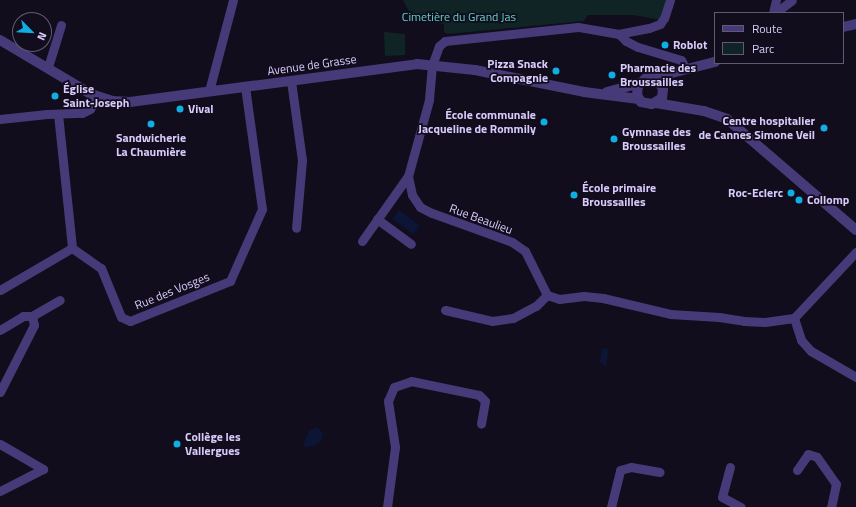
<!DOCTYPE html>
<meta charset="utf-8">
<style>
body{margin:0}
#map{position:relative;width:856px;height:507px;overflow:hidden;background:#120d1c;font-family:"Titillium Web",sans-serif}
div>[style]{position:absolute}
.green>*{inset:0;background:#102325}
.water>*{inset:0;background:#0c1536;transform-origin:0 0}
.minor>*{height:9px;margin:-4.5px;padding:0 4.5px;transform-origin:4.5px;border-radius:4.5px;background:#463b78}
.tertiary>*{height:10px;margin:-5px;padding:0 5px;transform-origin:5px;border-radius:5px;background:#463b78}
.dots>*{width:11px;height:11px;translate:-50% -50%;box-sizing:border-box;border:2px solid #120d1c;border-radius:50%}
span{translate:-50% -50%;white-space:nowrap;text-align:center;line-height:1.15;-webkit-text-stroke:3.5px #120d1c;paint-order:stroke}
.park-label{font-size:12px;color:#5ed5c9}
.poi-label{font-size:12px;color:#d8cbfb;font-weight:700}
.left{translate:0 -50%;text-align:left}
.right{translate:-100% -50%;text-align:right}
.street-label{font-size:12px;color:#d8cbfb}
.legend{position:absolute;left:714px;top:12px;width:130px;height:52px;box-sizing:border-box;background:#120d1c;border:1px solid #615975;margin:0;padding:5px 7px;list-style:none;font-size:12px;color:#d8cbfb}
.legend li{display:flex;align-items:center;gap:8px;height:20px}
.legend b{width:20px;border:1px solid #615975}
.north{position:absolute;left:12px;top:12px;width:40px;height:40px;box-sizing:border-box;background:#120d1c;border:1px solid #615975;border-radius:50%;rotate:114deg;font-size:11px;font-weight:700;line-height:16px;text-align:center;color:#d8cbfb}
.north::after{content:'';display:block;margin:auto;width:14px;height:18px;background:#10aee2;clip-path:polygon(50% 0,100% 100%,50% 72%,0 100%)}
</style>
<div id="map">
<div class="green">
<div style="clip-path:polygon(403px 0,666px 0,661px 20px,633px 15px,588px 15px,584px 21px,448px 34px,444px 32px,444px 24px,438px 23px,438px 17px,412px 17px)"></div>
<div style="clip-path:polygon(384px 32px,405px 34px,405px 55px,385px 56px)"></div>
</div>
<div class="water">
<div style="left:399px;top:210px;width:26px;height:11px;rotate:37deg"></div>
<div style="clip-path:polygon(602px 348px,609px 349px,606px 366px,600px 362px)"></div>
<div style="clip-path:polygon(316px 427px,323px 433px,321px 441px,314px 446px,306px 447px,303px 445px,309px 431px)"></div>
</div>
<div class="minor">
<div style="left:670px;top:0;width:19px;rotate:108deg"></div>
<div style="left:664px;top:18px;width:7px;rotate:124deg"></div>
<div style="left:660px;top:24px;width:12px;rotate:160deg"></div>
<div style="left:649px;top:28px;width:31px;rotate:169deg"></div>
<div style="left:619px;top:34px;width:42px;rotate:-170.3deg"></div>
<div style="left:578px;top:27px;width:134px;rotate:174deg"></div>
<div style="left:445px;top:41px;width:8px;rotate:140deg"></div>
<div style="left:439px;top:46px;width:20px;rotate:110deg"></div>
<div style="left:432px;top:65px;width:35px;rotate:95deg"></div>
<div style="left:429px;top:100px;width:79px;rotate:105.4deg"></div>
<div style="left:408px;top:176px;width:19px;rotate:78deg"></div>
<div style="left:412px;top:195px;width:14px;rotate:56deg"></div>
<div style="left:420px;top:207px;width:13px;rotate:27deg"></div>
<div style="left:432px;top:213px;width:85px;rotate:19.9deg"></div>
<div style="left:512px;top:242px;width:16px;rotate:35deg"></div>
<div style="left:525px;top:251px;width:49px;rotate:63.4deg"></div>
<div style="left:547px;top:295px;width:13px;rotate:18deg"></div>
<div style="left:559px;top:299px;width:25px;rotate:-7deg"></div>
<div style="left:584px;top:296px;width:19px;rotate:6deg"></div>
<div style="left:603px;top:298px;width:69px;rotate:13.4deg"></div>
<div style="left:670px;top:314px;width:49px;rotate:3.5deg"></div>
<div style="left:719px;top:317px;width:25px;rotate:9deg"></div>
<div style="left:744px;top:321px;width:21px;rotate:3deg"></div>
<div style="left:765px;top:322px;width:29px;rotate:-8deg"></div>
<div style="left:773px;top:13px;width:13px;rotate:-77deg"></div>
<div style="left:775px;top:13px;width:21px;rotate:-37deg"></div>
<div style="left:619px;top:34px;width:10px;rotate:45deg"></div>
<div style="left:626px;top:41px;width:13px;rotate:27deg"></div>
<div style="left:638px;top:47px;width:45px;rotate:16.8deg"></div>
<div style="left:681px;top:60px;width:10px;rotate:61deg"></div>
<div style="left:48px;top:67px;width:44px;rotate:-72.8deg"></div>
<div style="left:291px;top:81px;width:80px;rotate:82.1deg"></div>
<div style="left:302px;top:160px;width:68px;rotate:95deg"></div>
<div style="left:209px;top:91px;width:94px;rotate:-75.2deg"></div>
<div style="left:58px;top:114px;width:135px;rotate:84deg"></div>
<div style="left:72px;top:248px;width:35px;rotate:35deg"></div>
<div style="left:101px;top:268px;width:53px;rotate:67.8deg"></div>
<div style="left:121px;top:317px;width:10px;rotate:24deg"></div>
<div style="left:130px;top:321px;width:108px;rotate:-21.8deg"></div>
<div style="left:230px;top:281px;width:79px;rotate:-66deg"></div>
<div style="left:262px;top:209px;width:123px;rotate:-97.9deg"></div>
<div style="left:0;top:119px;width:47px;rotate:-6.1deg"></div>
<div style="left:47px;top:114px;width:35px;rotate:-2deg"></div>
<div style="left:82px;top:113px;width:9px;rotate:-27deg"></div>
<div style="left:90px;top:109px;width:14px;rotate:-60deg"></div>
<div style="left:377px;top:219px;width:42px;rotate:36.3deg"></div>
<div style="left:362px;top:241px;width:80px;rotate:-54.7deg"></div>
<div style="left:0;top:290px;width:83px;rotate:-30.3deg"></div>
<div style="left:445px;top:310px;width:48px;rotate:13.2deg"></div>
<div style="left:492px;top:321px;width:21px;rotate:-8deg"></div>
<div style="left:513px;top:318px;width:26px;rotate:-28deg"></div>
<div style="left:536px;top:306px;width:16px;rotate:-45deg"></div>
<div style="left:794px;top:318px;width:23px;rotate:72deg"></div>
<div style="left:801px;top:340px;width:15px;rotate:48deg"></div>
<div style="left:811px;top:351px;width:52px;rotate:30deg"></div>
<div style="left:794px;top:318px;width:91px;rotate:-46.8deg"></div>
<div style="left:0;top:330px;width:27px;rotate:-31deg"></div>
<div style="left:23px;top:316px;width:9px"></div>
<div style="left:32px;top:316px;width:32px;rotate:-30deg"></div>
<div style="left:0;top:392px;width:75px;rotate:-63.1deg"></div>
<div style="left:34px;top:325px;width:9px;rotate:-103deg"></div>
<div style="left:0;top:444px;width:50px;rotate:30.2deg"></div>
<div style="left:43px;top:469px;width:48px;rotate:152.9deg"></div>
<div style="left:730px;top:467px;width:31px;rotate:105deg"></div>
<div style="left:722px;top:497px;width:21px;rotate:28deg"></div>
<div style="left:797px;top:470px;width:19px;rotate:-55deg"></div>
<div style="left:808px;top:454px;width:9px;rotate:18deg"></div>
<div style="left:817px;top:457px;width:33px;rotate:55deg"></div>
<div style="left:836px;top:484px;width:24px;rotate:102deg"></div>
<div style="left:387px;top:507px;width:61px;rotate:-82.4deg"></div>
<div style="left:395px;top:447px;width:47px;rotate:-98.7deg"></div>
<div style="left:388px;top:401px;width:15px;rotate:-67deg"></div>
<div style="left:394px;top:387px;width:18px;rotate:-19deg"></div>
<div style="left:411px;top:381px;width:69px;rotate:11.6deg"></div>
<div style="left:479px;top:395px;width:8px;rotate:45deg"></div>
<div style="left:485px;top:401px;width:23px;rotate:100deg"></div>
<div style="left:611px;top:507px;width:38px;rotate:-76deg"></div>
<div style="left:620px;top:470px;width:11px;rotate:-15deg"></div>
<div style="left:631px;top:467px;width:29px;rotate:10deg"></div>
</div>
<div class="tertiary">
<div style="left:843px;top:27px;width:13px;rotate:-13deg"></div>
<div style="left:0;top:40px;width:106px;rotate:30.7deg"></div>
<div style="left:91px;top:94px;width:22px;rotate:18deg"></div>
<div style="left:112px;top:101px;width:18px;rotate:3deg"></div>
<div style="left:130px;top:102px;width:290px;rotate:-7.5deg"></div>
<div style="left:417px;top:64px;width:58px;rotate:5.9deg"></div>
<div style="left:475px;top:70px;width:111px;rotate:11.4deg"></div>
<div style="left:584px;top:92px;width:55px;rotate:7.3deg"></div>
<div style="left:648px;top:79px;width:11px;rotate:15deg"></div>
<div style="left:659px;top:82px;width:8px;rotate:60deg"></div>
<div style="left:663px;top:89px;width:9px;rotate:96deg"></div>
<div style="left:662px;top:98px;width:12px;rotate:149deg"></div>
<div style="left:652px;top:104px;width:11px;rotate:-170deg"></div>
<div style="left:641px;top:102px;width:8px;rotate:-120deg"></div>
<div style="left:637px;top:95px;width:9px;rotate:-84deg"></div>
<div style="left:638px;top:86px;width:10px;rotate:-45deg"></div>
<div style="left:645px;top:79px;width:11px;rotate:-10deg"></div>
<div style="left:656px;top:77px;width:61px;rotate:-14.3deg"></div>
<div style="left:607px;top:92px;width:34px;rotate:-15deg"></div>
<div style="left:656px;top:103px;width:49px;rotate:9.5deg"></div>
<div style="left:704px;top:111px;width:24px;rotate:19deg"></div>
<div style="left:727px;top:119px;width:170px;rotate:40.7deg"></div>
</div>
<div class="dots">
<div style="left:665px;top:45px;background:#10aee2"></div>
<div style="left:556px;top:71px;background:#10aee2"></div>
<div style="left:612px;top:75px;background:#10aee2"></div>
<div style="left:55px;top:96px;background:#10aee2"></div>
<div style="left:180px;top:109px;background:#10aee2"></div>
<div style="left:544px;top:122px;background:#10aee2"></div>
<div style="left:151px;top:124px;background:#10aee2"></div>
<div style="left:824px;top:128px;background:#10aee2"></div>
<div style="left:614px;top:139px;background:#10aee2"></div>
<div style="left:791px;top:193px;background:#10aee2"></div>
<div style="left:574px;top:195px;background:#10aee2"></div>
<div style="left:799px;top:200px;background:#10aee2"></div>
<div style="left:177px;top:444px;background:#10aee2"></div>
</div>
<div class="park-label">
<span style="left:459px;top:17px">Cimetière du Grand Jas</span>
</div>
<div class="poi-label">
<span class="left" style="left:673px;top:45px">Roblot</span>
<span class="right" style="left:548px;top:71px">Pizza Snack<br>Compagnie</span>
<span class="left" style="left:620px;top:75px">Pharmacie des<br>Broussailles</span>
<span class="left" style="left:63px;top:96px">Église<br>Saint-Joseph</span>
<span class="left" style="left:188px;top:109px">Vival</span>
<span class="right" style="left:536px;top:122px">École communale<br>Jacqueline de Rommily</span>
<span class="right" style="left:815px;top:128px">Centre hospitalier<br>de Cannes Simone Veil</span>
<span class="left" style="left:622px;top:139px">Gymnase des<br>Broussailles</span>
<span style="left:151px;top:145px">Sandwicherie<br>La Chaumière</span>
<span class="left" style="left:582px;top:195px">École primaire<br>Broussailles</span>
<span class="right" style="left:783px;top:193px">Roc-Eclerc</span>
<span class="left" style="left:807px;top:200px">Collomp</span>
<span class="left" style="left:185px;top:444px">Collège les<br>Vallergues</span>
</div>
<div class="street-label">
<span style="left:312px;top:65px;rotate:-8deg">Avenue de Grasse</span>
<span style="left:481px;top:219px;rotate:20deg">Rue Beaulieu</span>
<span style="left:172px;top:291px;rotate:-22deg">Rue des Vosges</span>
</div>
<ul class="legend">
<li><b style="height:5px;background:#463b78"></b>Route</li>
<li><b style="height:11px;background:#102325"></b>Parc</li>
</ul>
<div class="north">N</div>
</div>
